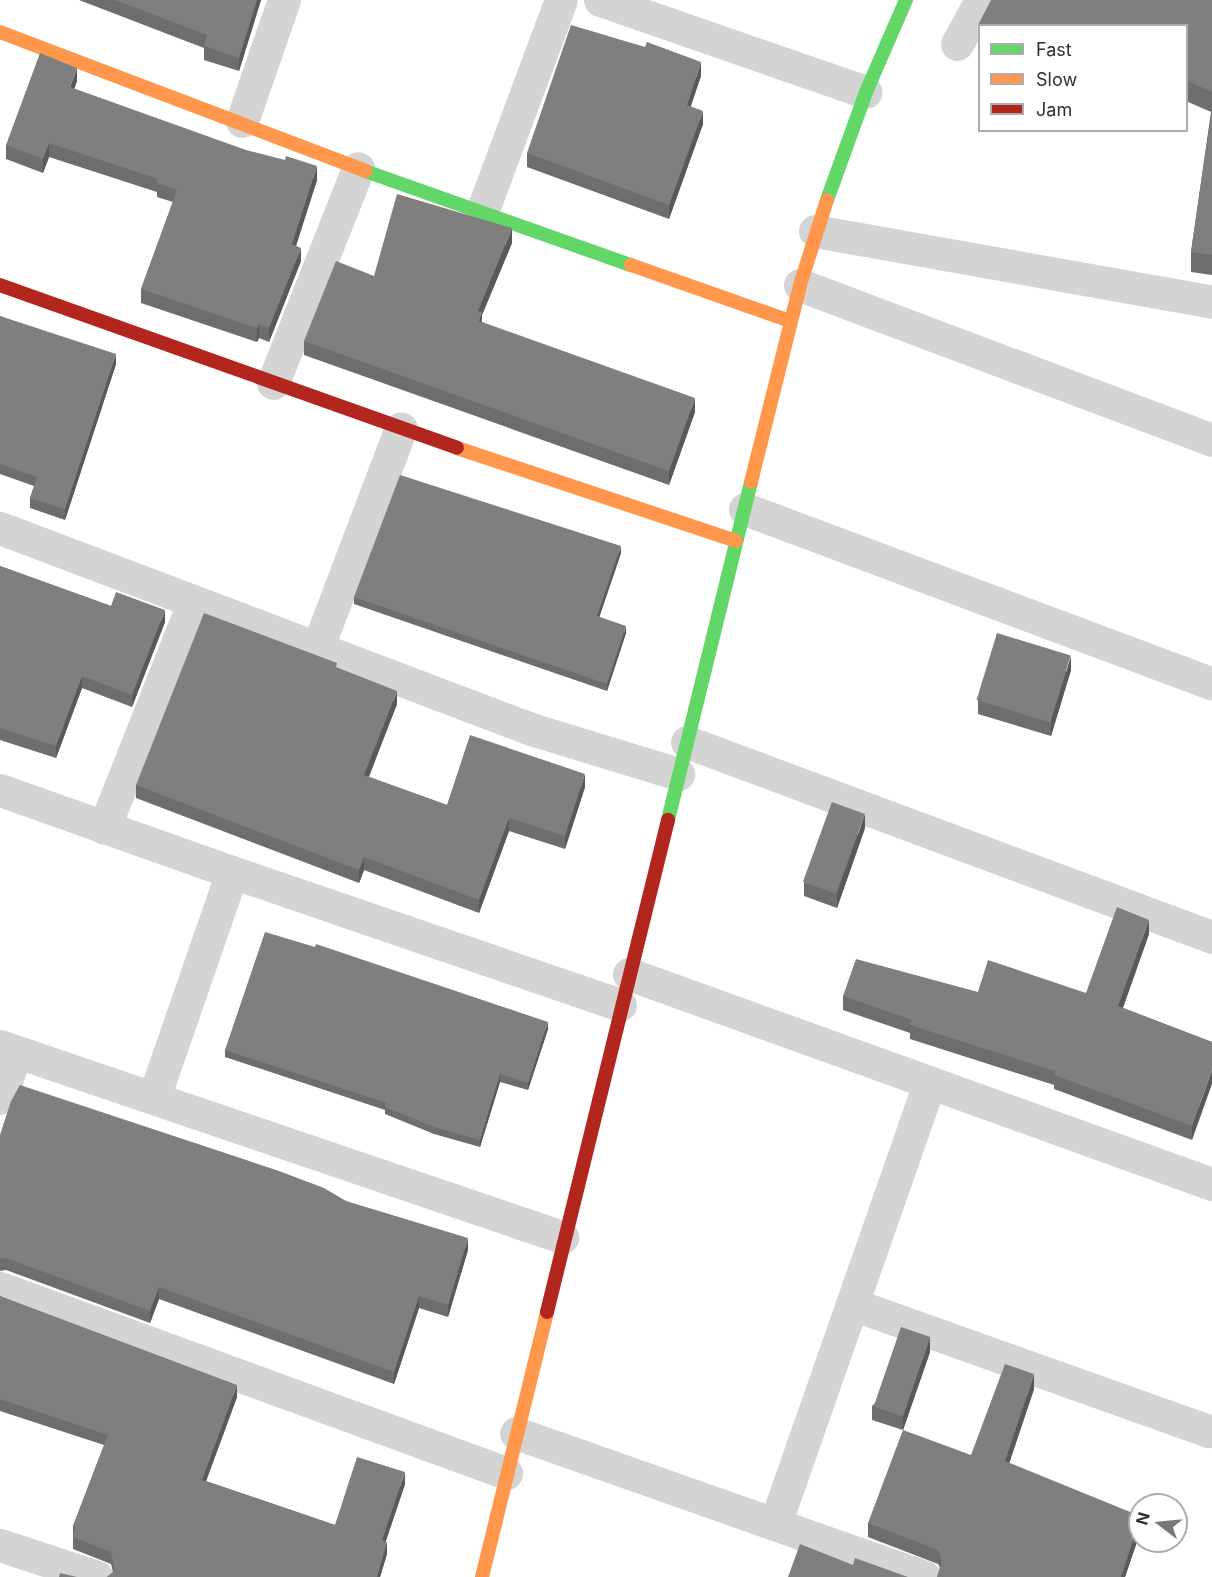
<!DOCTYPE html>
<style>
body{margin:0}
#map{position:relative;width:1212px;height:1577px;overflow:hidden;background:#fff;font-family:Inter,sans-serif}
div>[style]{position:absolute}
.street>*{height:33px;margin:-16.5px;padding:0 16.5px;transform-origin:16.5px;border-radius:16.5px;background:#d4d4d4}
.fast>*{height:14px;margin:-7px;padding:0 7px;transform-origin:7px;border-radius:7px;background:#63d668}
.slow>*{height:14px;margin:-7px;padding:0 7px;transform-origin:7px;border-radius:7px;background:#ff974d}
.jam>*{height:14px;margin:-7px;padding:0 7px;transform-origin:7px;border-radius:7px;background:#b3261e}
.wall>*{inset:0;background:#6d6d6d}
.shaded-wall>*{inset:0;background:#595959}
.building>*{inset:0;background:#7f7f7f;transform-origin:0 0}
span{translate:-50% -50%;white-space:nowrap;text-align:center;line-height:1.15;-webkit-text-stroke:6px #fff;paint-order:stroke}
.legend{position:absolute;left:978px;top:24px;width:210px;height:108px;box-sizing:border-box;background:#fff;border:2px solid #acacac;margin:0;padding:8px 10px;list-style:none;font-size:18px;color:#2f2f2f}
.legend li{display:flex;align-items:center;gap:12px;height:30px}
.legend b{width:30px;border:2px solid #acacac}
.north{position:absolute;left:1128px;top:1493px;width:60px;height:60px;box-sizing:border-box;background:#fff;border:2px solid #acacac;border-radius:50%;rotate:286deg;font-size:16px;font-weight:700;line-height:24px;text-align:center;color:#2f2f2f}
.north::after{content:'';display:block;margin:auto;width:21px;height:27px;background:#787878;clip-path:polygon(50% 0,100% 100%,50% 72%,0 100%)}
</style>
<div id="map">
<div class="street">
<div style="left:600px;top:0;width:281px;rotate:19.1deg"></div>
<div style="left:957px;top:44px;width:50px;rotate:-61.4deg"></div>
<div style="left:242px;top:121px;width:128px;rotate:-70.9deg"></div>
<div style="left:482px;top:212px;width:226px;rotate:-69.6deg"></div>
<div style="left:815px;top:231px;width:403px;rotate:10.1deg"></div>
<div style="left:800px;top:285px;width:440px;rotate:20.6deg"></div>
<div style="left:273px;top:383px;width:231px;rotate:-68.4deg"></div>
<div style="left:745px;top:509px;width:499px;rotate:20.5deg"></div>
<div style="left:0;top:528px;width:568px;rotate:20.73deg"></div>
<div style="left:531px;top:729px;width:154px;rotate:17deg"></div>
<div style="left:317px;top:649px;width:236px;rotate:-69.2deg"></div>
<div style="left:687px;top:742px;width:560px;rotate:20.38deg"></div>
<div style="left:0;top:790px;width:246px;rotate:19.5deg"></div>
<div style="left:232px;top:872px;width:238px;rotate:109.1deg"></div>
<div style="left:104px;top:828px;width:242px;rotate:-68.4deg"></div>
<div style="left:232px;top:872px;width:410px;rotate:18.9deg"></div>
<div style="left:629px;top:974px;width:620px;rotate:19.81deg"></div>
<div style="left:0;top:1046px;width:594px;rotate:18.77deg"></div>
<div style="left:0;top:1098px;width:49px;rotate:-70.8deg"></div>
<div style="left:0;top:1288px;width:539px;rotate:20.08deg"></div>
<div style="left:852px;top:1304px;width:379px;rotate:19.6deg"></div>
<div style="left:516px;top:1433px;width:433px;rotate:19.4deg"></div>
<div style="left:775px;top:1524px;width:468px;rotate:-70.7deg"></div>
<div style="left:0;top:1545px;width:102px;rotate:18.3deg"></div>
</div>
<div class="fast">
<div style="left:365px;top:171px;width:282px;rotate:19.5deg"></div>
<div style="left:827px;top:200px;width:115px;rotate:-70.1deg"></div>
<div style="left:866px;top:92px;width:100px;rotate:-66.5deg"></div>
<div style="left:668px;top:820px;width:348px;rotate:-76.2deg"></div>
</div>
<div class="slow">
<div style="left:0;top:32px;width:391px;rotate:20.8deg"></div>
<div style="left:631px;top:265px;width:169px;rotate:19.4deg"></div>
<div style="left:457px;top:448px;width:294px;rotate:18.4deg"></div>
<div style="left:751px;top:482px;width:203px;rotate:-76deg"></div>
<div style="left:800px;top:285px;width:89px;rotate:-72.4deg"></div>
<div style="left:482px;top:1577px;width:273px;rotate:-76.2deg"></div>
</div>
<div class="jam">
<div style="left:0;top:285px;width:485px;rotate:19.6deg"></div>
<div style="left:547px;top:1312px;width:507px;rotate:-76.18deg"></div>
</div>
<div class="wall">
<div style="clip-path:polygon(79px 0,261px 0,239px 71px,204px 60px,204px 48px)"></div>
<div style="clip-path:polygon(1212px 0,1212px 275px,1191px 272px,1191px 252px,1211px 112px,1186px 101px,1186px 26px,980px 26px,980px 46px,978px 45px,978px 25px)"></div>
<div style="clip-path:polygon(701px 76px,690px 106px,703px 124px,669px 219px,527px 167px,527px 153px)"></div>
<div style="clip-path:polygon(77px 81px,74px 89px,317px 180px,296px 246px,301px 261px,269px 342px,259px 338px,257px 342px,141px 303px,141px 289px,173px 202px,157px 197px,157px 192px,49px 157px,43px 173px,6px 159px,6px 145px)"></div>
<div style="clip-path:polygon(512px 243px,482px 315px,482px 322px,695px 412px,669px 485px,304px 355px,304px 341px,374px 276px)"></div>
<div style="clip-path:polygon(0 316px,116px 364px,65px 520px,30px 508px,30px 498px,34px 486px,0 474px)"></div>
<div style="clip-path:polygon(621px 553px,599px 617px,626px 633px,607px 691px,354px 604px,354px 597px)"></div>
<div style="clip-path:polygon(0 566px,111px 606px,165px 622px,132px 707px,82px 688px,56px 758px,0 740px)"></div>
<div style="clip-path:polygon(337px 668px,397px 704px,369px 777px,447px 805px,585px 787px,565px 849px,509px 831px,479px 913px,364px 870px,359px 883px,136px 798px,136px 785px)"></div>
<div style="clip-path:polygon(1071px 670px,1051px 736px,978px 714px,978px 700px)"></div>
<div style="clip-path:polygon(865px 828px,837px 908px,804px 896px,804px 882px)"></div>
<div style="clip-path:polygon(1149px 934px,1123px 1008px,1212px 1042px,1192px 1140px,1054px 1089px,1054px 1085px,910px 1039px,910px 1033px,843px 1010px,843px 996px,978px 992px,1086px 993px)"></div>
<div style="clip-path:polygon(548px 1029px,528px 1090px,500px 1082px,480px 1147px,434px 1134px,385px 1114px,385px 1110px,225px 1057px,225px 1050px)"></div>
<div style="clip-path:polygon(0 1135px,346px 1201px,468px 1250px,448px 1317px,419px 1308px,394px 1384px,159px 1299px,150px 1323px,6px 1270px,0 1271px)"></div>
<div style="clip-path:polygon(0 1296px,237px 1397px,206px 1481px,335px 1525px,405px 1484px,386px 1541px,387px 1554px,380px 1577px,107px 1577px,113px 1572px,111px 1564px,73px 1549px,73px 1526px,104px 1445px,0 1411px)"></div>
<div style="clip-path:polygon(930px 1352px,903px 1430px,872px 1420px,872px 1406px)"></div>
<div style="clip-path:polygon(1034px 1389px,1009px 1463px,1140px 1533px,1125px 1577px,935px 1577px,937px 1577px,940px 1568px,938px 1564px,868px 1537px,868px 1523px,971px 1455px)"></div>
</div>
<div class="shaded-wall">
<div style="clip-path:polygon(257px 0,261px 0,239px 71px,239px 58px)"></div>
<div style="clip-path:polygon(701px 62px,701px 76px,687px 118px,687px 105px)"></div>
<div style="clip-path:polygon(77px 68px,77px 81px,70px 101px,70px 87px)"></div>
<div style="clip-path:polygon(703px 111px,703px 124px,669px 219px,669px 205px)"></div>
<div style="clip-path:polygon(49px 143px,49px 157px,43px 173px,43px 159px)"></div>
<div style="clip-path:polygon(317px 166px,317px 180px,292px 258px,292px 244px)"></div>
<div style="clip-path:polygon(512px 228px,512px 243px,482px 315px,482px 327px,479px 335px,478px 311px)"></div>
<div style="clip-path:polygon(301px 248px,301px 261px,269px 342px,269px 328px)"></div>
<div style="clip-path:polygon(259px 324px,259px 338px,257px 342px,257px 328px)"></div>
<div style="clip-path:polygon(116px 354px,116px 364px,65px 520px,65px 509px)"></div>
<div style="clip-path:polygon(695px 398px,695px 412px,669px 485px,669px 471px)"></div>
<div style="clip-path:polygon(621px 546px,621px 553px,597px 624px,597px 616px)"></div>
<div style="clip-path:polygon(165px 610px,165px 622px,132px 707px,132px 695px)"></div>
<div style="clip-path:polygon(626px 626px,626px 633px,607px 691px,607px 684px)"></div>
<div style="clip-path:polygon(1071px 656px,1071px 670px,1051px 736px,1051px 721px)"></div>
<div style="clip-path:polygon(82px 676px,82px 688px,56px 758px,56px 746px)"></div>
<div style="clip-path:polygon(397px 691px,397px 704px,364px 788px,364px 775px)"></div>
<div style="clip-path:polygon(585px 774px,585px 787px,565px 849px,565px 836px)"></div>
<div style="clip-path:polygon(865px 814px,865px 828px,837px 908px,837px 894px)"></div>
<div style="clip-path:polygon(509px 818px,509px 831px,479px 913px,479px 900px)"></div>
<div style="clip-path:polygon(364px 857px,364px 870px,359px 883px,359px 870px)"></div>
<div style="clip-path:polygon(1149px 920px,1149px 934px,1118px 1021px,1118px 1006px)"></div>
<div style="clip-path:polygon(548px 1022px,548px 1029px,528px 1090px,528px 1083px)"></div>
<div style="clip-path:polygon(1212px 1070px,1212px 1084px,1192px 1140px,1192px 1126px)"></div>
<div style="clip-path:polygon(500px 1074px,500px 1082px,480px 1147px,480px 1140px)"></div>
<div style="clip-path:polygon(468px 1238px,468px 1250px,448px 1317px,448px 1305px)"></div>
<div style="clip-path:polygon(159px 1287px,159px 1299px,150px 1323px,150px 1311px)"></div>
<div style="clip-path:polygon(419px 1296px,419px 1308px,394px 1384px,394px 1372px)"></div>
<div style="clip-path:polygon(930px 1337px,930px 1352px,903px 1430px,903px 1416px)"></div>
<div style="clip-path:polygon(1034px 1374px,1034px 1389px,1005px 1476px,1005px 1461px)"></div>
<div style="clip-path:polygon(237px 1385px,237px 1397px,202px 1492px,202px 1480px)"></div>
<div style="clip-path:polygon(405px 1472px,405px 1484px,382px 1552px,382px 1540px)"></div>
<div style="clip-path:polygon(1140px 1519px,1140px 1533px,1125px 1577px,1121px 1577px)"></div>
<div style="clip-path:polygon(387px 1542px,387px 1554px,380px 1577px,377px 1577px)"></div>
</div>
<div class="building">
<div style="clip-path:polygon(115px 0,257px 0,239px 58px,204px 46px,207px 35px)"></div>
<div style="clip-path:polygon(991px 0,1212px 0,1212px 92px,1186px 80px,1186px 26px,980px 26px,978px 25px)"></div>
<div style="clip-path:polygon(571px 25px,645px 47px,647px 42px,701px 62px,687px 105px,703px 111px,669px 205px,527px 153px)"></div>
<div style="clip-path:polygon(40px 53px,77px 68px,70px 87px,246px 150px,285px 160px,286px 156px,317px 166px,292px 244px,301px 248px,269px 328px,259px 324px,257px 328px,141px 289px,177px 190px,157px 183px,158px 179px,49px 143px,43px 159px,6px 145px)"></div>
<div style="clip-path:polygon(1212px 107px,1212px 255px,1191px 252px)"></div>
<div style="clip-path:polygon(397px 194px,512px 228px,478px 311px,482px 312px,479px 321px,695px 398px,669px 471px,304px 341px,336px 261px,374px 276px)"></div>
<div style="clip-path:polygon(0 316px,116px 354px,65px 509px,30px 498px,37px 477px,0 464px)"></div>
<div style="clip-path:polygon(400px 475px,621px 546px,597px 616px,626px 626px,607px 684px,354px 597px)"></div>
<div style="clip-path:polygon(0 566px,111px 606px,116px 592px,165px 610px,132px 695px,82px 676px,56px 746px,0 728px)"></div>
<div style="clip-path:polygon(204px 613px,337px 663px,336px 667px,397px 691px,364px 775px,447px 805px,470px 735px,585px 774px,565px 836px,509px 818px,479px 900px,364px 857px,359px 870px,136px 785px)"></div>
<div style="left:997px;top:633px;width:77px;height:70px;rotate:17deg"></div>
<div style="left:832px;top:802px;width:35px;height:85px;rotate:20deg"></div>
<div style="clip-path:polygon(1117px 907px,1149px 920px,1118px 1006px,1212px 1042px,1212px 1070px,1192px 1126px,1054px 1075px,1055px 1071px,910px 1025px,912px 1020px,843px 996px,856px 959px,978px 992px,988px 960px,1086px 993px)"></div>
<div style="clip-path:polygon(265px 932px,315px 947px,316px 944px,548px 1022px,528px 1083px,500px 1074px,480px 1140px,434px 1127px,385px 1107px,387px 1103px,225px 1050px)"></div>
<div style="clip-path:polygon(20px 1085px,279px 1171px,324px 1188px,346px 1201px,468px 1238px,448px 1305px,419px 1296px,394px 1372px,159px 1287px,150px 1311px,6px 1258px,0 1259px,0 1135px,11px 1101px)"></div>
<div style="clip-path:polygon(0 1296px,237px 1385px,202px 1480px,335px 1525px,357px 1457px,405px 1472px,382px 1540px,387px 1542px,377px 1577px,107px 1577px,115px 1570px,111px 1552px,73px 1537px,76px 1527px,73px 1526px,108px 1435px,0 1399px)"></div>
<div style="left:901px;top:1327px;width:31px;height:84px;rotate:19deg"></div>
<div style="clip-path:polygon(1005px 1364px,1034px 1374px,1005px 1461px,1140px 1516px,1140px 1519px,1121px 1577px,935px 1577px,937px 1577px,942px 1560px,938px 1550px,868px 1523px,903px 1430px,971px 1455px)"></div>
<div style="clip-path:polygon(800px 1544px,853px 1565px,855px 1558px,908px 1577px,788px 1577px)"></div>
<div style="clip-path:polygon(60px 1573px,77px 1577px,59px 1577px)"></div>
</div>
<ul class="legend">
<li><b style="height:8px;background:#63d668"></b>Fast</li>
<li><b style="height:8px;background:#ff974d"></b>Slow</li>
<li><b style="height:8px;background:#b3261e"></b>Jam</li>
</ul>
<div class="north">N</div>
</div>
